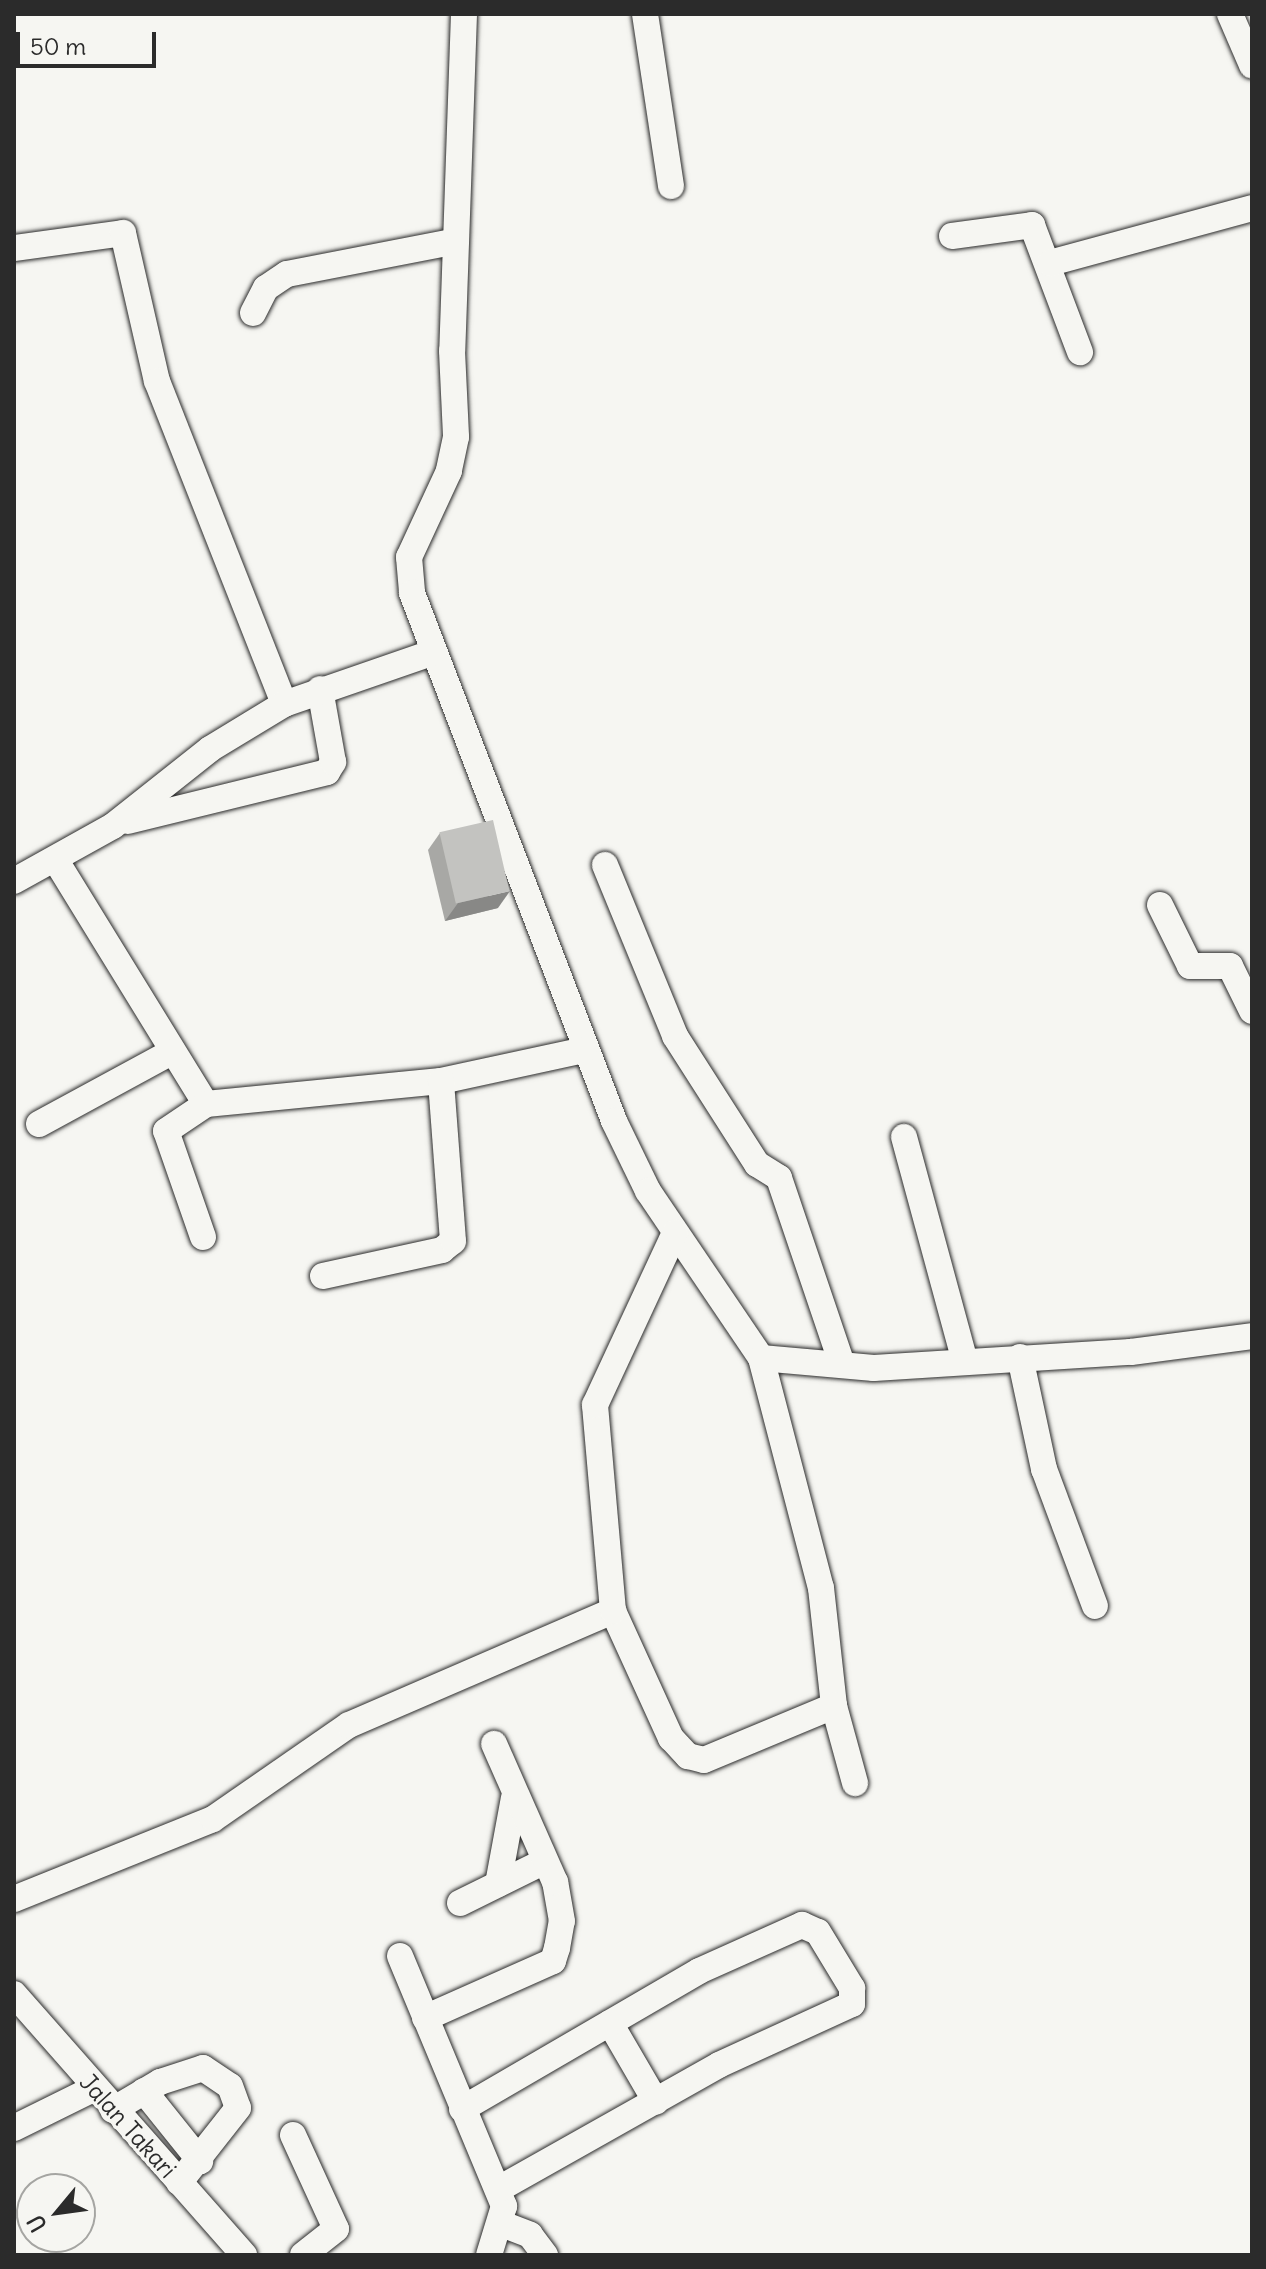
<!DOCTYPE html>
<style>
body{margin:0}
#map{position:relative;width:1266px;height:2269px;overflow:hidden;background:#f6f6f2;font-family:Delius,sans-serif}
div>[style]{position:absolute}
.roads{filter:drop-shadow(0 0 2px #2b2b2b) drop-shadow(0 0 2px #2b2b2b)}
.minor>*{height:26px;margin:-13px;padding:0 13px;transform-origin:13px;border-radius:13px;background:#f6f6f2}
.wall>*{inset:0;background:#a8a8a5}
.shaded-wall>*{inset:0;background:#888886}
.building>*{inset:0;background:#c3c3c0;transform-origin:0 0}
span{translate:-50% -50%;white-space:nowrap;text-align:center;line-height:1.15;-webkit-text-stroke:7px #f6f6f2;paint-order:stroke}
.street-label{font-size:24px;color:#2b2b2b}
.frame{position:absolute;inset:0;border:16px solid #2b2b2b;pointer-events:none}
.north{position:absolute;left:16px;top:2173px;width:80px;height:80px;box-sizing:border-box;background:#f6f6f2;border:2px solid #a5a5a2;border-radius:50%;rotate:241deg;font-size:22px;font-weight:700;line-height:32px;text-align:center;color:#2b2b2b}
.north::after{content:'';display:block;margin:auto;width:28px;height:36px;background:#2b2b2b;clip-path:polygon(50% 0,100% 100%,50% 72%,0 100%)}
.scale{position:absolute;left:16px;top:32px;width:140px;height:36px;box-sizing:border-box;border:4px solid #2b2b2b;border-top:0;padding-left:10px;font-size:24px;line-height:28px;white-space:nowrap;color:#2b2b2b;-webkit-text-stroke:6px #f6f6f2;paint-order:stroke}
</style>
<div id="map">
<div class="roads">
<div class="minor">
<div style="left:464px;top:14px;width:337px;rotate:92deg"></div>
<div style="left:452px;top:351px;width:86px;rotate:87.3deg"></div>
<div style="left:456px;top:437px;width:35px;rotate:102deg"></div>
<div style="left:449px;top:471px;width:95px;rotate:114.9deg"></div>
<div style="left:409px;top:557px;width:36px;rotate:85deg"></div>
<div style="left:412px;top:593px;width:565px;rotate:69.06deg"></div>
<div style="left:614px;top:1121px;width:78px;rotate:64.1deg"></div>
<div style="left:648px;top:1191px;width:202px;rotate:55.9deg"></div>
<div style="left:761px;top:1358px;width:238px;rotate:75.4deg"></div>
<div style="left:821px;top:1588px;width:119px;rotate:83.7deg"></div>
<div style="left:834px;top:1706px;width:80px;rotate:74.7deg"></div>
<div style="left:645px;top:14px;width:174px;rotate:81.4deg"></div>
<div style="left:1230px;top:14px;width:56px;rotate:66.7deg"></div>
<div style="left:952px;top:236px;width:81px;rotate:-7.8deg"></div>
<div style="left:1032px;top:225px;width:136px;rotate:69.3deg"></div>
<div style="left:14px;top:248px;width:110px;rotate:-7.8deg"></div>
<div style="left:123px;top:233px;width:152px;rotate:77.1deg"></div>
<div style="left:157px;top:381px;width:347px;rotate:68.5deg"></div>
<div style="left:1050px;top:263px;width:209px;rotate:-15.2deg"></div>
<div style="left:253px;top:313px;width:28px;rotate:-63deg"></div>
<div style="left:266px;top:288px;width:25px;rotate:-34deg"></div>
<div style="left:287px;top:274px;width:172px;rotate:-11deg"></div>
<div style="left:128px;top:821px;width:205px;rotate:-13.8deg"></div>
<div style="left:327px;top:772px;width:12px;rotate:-59deg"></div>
<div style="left:333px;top:762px;width:74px;rotate:-100.1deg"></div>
<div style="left:55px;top:859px;width:288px;rotate:58.4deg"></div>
<div style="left:206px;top:1104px;width:236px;rotate:-5.6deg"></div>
<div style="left:441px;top:1081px;width:146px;rotate:-12.2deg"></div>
<div style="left:605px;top:865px;width:185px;rotate:67.7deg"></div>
<div style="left:675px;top:1036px;width:152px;rotate:57.4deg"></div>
<div style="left:757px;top:1164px;width:26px;rotate:32deg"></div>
<div style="left:779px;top:1178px;width:196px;rotate:71.3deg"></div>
<div style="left:14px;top:881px;width:113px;rotate:-29.1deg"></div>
<div style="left:113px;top:826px;width:124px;rotate:-38.4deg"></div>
<div style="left:210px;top:749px;width:87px;rotate:-31.3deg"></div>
<div style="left:284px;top:704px;width:156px;rotate:-19.1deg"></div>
<div style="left:1160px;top:905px;width:68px;rotate:63.8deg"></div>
<div style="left:1190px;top:966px;width:40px"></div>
<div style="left:1230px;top:966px;width:50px;rotate:63.9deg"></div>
<div style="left:39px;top:1124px;width:149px;rotate:-28.5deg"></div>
<div style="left:904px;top:1137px;width:229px;rotate:74.8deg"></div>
<div style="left:203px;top:1237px;width:112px;rotate:-109.2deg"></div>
<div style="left:166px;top:1131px;width:48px;rotate:-34deg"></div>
<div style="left:323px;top:1276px;width:122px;rotate:-12.3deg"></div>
<div style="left:442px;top:1250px;width:14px;rotate:-39deg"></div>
<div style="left:453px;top:1241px;width:160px;rotate:-94.3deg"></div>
<div style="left:1020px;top:1357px;width:115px;rotate:77.9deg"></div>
<div style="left:1044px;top:1469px;width:146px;rotate:69.6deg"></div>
<div style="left:761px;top:1358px;width:113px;rotate:5.1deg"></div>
<div style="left:874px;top:1368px;width:257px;rotate:-3.6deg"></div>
<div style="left:1131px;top:1352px;width:122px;rotate:-7.5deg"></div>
<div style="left:613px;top:1611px;width:140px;rotate:65.5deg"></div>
<div style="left:671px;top:1738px;width:25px;rotate:47deg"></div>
<div style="left:688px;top:1756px;width:16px;rotate:14deg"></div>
<div style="left:704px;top:1760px;width:141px;rotate:-22.6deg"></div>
<div style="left:498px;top:1884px;width:87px;rotate:-79.5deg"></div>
<div style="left:14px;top:1899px;width:214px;rotate:-21.9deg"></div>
<div style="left:213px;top:1819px;width:165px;rotate:-34.7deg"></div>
<div style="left:349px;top:1725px;width:288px;rotate:-23.4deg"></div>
<div style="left:613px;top:1611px;width:207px;rotate:-95deg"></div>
<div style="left:595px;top:1405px;width:190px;rotate:-65.1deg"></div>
<div style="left:460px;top:1903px;width:93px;rotate:-26.3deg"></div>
<div style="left:400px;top:1956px;width:271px;rotate:67.4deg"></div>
<div style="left:504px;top:2206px;width:51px;rotate:107deg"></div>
<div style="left:14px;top:1994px;width:348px;rotate:48.6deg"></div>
<div style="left:425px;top:2018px;width:140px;rotate:-24deg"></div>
<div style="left:553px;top:1961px;width:14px;rotate:-73deg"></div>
<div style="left:557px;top:1948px;width:27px;rotate:-80deg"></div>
<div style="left:562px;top:1921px;width:40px;rotate:-100deg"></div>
<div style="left:555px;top:1882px;width:151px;rotate:-113.8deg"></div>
<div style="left:610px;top:2023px;width:91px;rotate:59.8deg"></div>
<div style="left:144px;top:2091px;width:90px;rotate:51.3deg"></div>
<div style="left:462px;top:2109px;width:274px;rotate:-30.2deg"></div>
<div style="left:699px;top:1971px;width:113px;rotate:-24.1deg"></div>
<div style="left:802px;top:1925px;width:17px;rotate:24deg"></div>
<div style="left:818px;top:1932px;width:66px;rotate:58.7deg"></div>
<div style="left:852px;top:1988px;width:16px;rotate:90deg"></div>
<div style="left:852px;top:2004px;width:146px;rotate:155.4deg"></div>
<div style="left:719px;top:2065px;width:253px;rotate:150.6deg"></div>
<div style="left:113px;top:2110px;width:55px;rotate:-30.8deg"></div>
<div style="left:160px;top:2082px;width:45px;rotate:-18deg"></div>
<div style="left:203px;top:2068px;width:32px;rotate:34deg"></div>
<div style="left:230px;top:2086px;width:23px;rotate:70deg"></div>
<div style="left:238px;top:2108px;width:95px;rotate:128.2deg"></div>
<div style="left:14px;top:2128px;width:88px;rotate:-26.3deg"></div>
<div style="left:293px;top:2135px;width:103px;rotate:65.4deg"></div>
<div style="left:336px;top:2229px;width:42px;rotate:141.8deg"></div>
<div style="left:502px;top:2224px;width:30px;rotate:21deg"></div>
<div style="left:530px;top:2235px;width:25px;rotate:53deg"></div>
</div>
</div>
<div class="wall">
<div style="clip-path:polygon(440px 833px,498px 908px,445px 921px,428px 850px)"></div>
</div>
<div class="shaded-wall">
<div style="clip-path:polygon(510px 891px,498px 908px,445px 921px,458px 903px)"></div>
</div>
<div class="building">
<div style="left:493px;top:820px;width:73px;height:55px;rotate:77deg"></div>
</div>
<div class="street-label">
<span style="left:128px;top:2126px;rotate:48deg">Jalan Takari</span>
</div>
<div class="frame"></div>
<div class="north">U</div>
<div class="scale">50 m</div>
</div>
